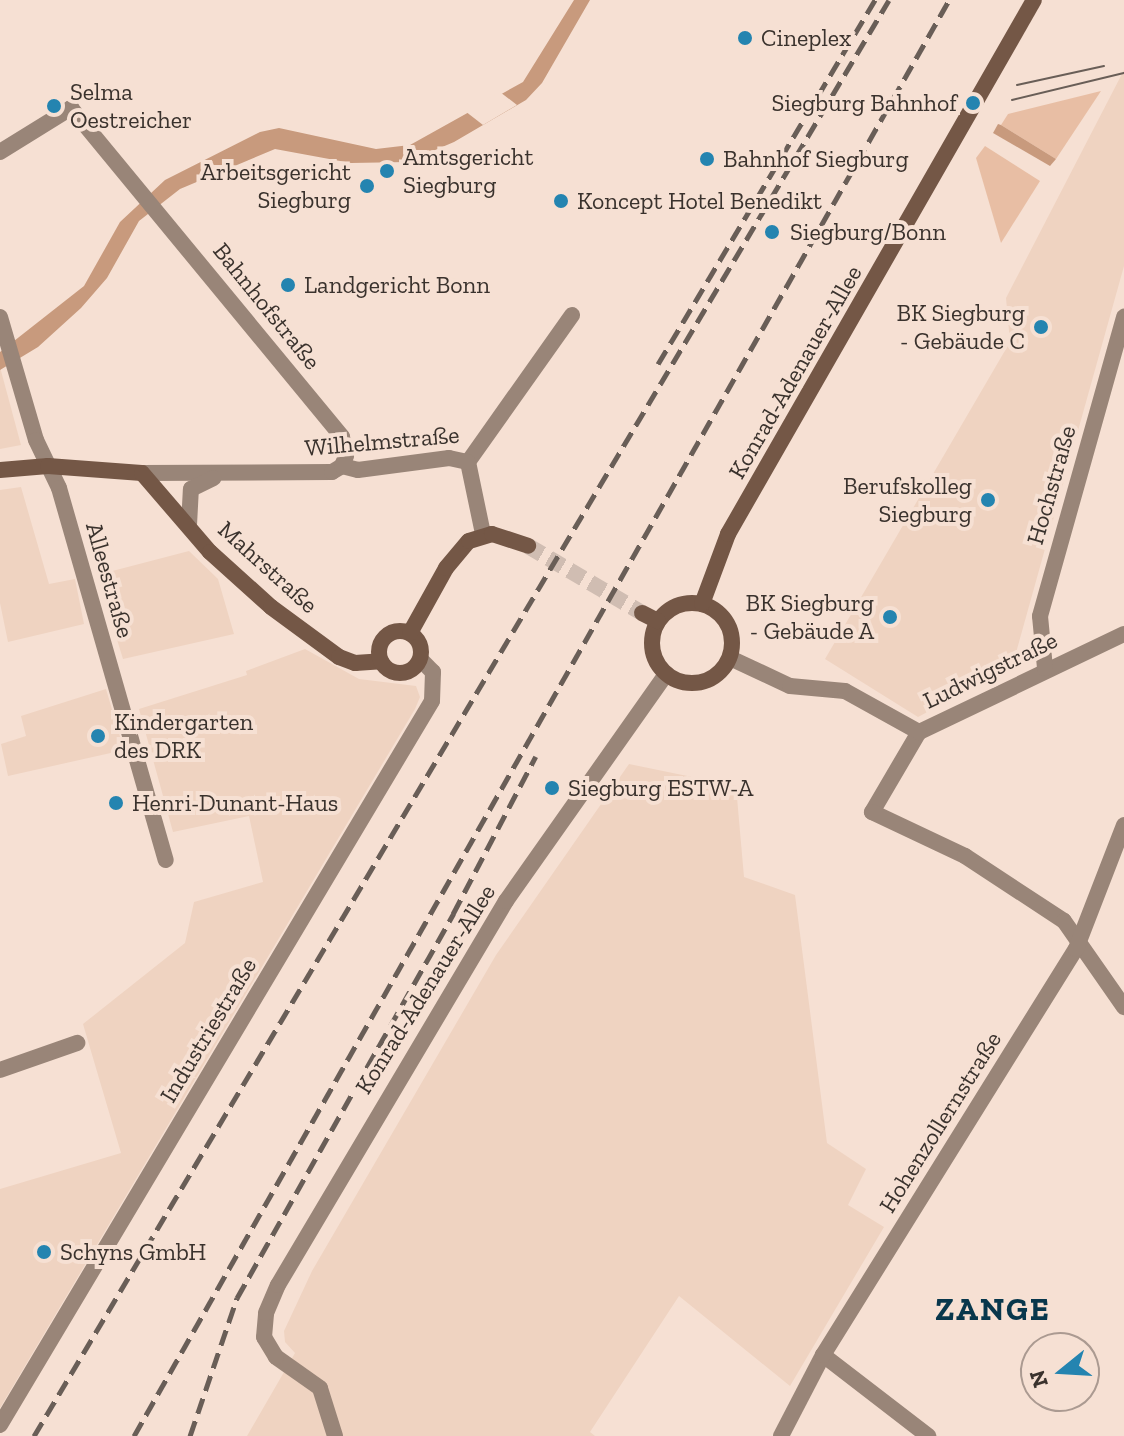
<!DOCTYPE html>
<meta charset="utf-8">
<style>
body{margin:0}
#map{position:relative;width:1124px;height:1436px;overflow:hidden;background:#f6e0d3;font-family:"Zilla Slab",serif}
div>[style]{position:absolute}
.built>*{inset:0;background:#efd3c1}
.green>*{inset:0;background:#e8bea4}
.water>*{inset:0;background:#c89a7d}
.pier>*{inset:0;background:#f6e0d3}
.secondary-tunnel>*{height:16px;margin-top:-8px;transform-origin:0;background:repeating-linear-gradient(90deg,#d0bdb2 0 16px,transparent 0 24px)}
.minor>*{height:16px;margin:-8px;padding:0 8px;transform-origin:8px;border-radius:8px;background:#998578}
.secondary>*{height:16px;margin:-8px;padding:0 8px;transform-origin:8px;border-radius:8px;background:#745746}
.secondary>.ring{margin:-8px;padding:0;box-sizing:content-box;background:none;border:16px solid #745746;border-radius:50%}
.tram>*{height:2px;margin:-1px;padding:0 1px;transform-origin:1px;border-radius:1px;background:#695e57}
.rail>*{height:5px;margin-top:-2.5px;transform-origin:0;background:repeating-linear-gradient(90deg,#695e57 0 16px,transparent 0 24px)}
.dots>*{width:22px;height:22px;translate:-50% -50%;box-sizing:border-box;border:4px solid #f6e0d3;border-radius:50%}
span{translate:-50% -50%;white-space:nowrap;text-align:center;line-height:1.15;-webkit-text-stroke:8px #f6e0d3;paint-order:stroke}
.poi-label{font-size:24px;color:#3a322d}
.left{translate:0 -50%;text-align:left}
.right{translate:-100% -50%;text-align:right}
.street-label{font-size:24px;color:#3a322d}
.district-label{font-size:32px;color:#08374c;font-weight:700;letter-spacing:2px}
.north{position:absolute;left:1020px;top:1332px;width:80px;height:80px;box-sizing:border-box;background:#f6e0d3;border:2px solid #ab9a91;border-radius:50%;rotate:252deg;font-size:22px;font-weight:700;line-height:32px;text-align:center;color:#3a322d}
.north::after{content:'';display:block;margin:auto;width:28px;height:36px;background:#2484b0;clip-path:polygon(50% 0,100% 100%,50% 72%,0 100%)}
</style>
<div id="map">
<div class="built">
<div style="clip-path:polygon(1124px 70px,1124px 266px,1012px 667px,918px 717px,825px 659px,1010px 342px,1006px 298px)"></div>
<div style="clip-path:polygon(0 367px,21px 445px,0 449px)"></div>
<div style="clip-path:polygon(21px 487px,49px 584px,75px 579px,84px 624px,8px 642px,0 603px,0 490px)"></div>
<div style="clip-path:polygon(189px 551px,218px 579px,234px 634px,123px 659px,97px 575px)"></div>
<div style="clip-path:polygon(305px 649px,359px 679px,416px 686px,420px 697px,415px 709px,0 1408px,0 1189px,121px 1153px,83px 1024px,185px 943px,194px 902px,263px 882px,249px 816px,173px 832px,139px 709px,247px 675px,246px 671px)"></div>
<div style="clip-path:polygon(106px 689px,124px 750px,8px 776px,1px 744px,26px 736px,21px 716px)"></div>
<div style="clip-path:polygon(629px 764px,736px 786px,744px 877px,795px 895px,827px 1143px,866px 1169px,848px 1205px,884px 1227px,790px 1386px,679px 1296px,590px 1432px,595px 1436px,247px 1436px,295px 1353px,285px 1342px,284px 1331px,312px 1271px,496px 955px)"></div>
</div>
<div class="green">
<div style="clip-path:polygon(1101px 91px,1056px 159px,1001px 125px,1008px 114px)"></div>
<div style="clip-path:polygon(985px 146px,1040px 181px,1001px 243px,976px 158px)"></div>
</div>
<div class="water">
<div style="clip-path:polygon(574px 0,590px 0,542px 83px,526px 100px,454px 142px,407px 162px,351px 163px,275px 149px,180px 189px,139px 221px,107px 278px,81px 308px,38px 347px,0 370px,0 352px,84px 286px,120px 222px,165px 180px,260px 132px,279px 128px,376px 149px,410px 145px,523px 82px)"></div>
<div style="clip-path:polygon(998px 124px,1001px 125px,1056px 159px,1050px 166px,993px 133px)"></div>
</div>
<div class="pier">
<div style="clip-path:polygon(500px 92px,517px 105px,483px 125px,465px 111px)"></div>
</div>
<div class="secondary-tunnel">
<div style="left:528px;top:546px;width:132px;rotate:30.4deg"></div>
</div>
<div class="minor">
<div style="left:0;top:152px;width:84px;rotate:-31.8deg"></div>
<div style="left:71px;top:108px;width:426px;rotate:50.5deg"></div>
<div style="left:342px;top:437px;width:19px;rotate:78deg"></div>
<div style="left:346px;top:456px;width:11px;rotate:112deg"></div>
<div style="left:0;top:317px;width:128px;rotate:73.7deg"></div>
<div style="left:36px;top:440px;width:53px;rotate:64.4deg"></div>
<div style="left:59px;top:488px;width:387px;rotate:74deg"></div>
<div style="left:468px;top:462px;width:180px;rotate:-54.7deg"></div>
<div style="left:468px;top:462px;width:74px;rotate:78.2deg"></div>
<div style="left:142px;top:473px;width:190px;rotate:-0.3deg"></div>
<div style="left:332px;top:472px;width:12px;rotate:-31deg"></div>
<div style="left:342px;top:466px;width:16px;rotate:14deg"></div>
<div style="left:358px;top:470px;width:92px;rotate:-7.5deg"></div>
<div style="left:449px;top:458px;width:19px;rotate:12deg"></div>
<div style="left:189px;top:525px;width:36px;rotate:-87deg"></div>
<div style="left:191px;top:489px;width:25px;rotate:-26deg"></div>
<div style="left:1124px;top:634px;width:227px;rotate:154.4deg"></div>
<div style="left:919px;top:732px;width:93px;rotate:120.4deg"></div>
<div style="left:872px;top:812px;width:103px;rotate:25.3deg"></div>
<div style="left:965px;top:856px;width:118px;rotate:33.3deg"></div>
<div style="left:1064px;top:921px;width:105px;rotate:55.1deg"></div>
<div style="left:730px;top:658px;width:66px;rotate:25deg"></div>
<div style="left:790px;top:686px;width:55px;rotate:5.2deg"></div>
<div style="left:845px;top:691px;width:85px;rotate:29deg"></div>
<div style="left:1045px;top:668px;width:52px;rotate:-95.5deg"></div>
<div style="left:1040px;top:616px;width:311px;rotate:-74.3deg"></div>
<div style="left:0;top:1070px;width:82px;rotate:-19.3deg"></div>
<div style="left:823px;top:1355px;width:133px;rotate:37.6deg"></div>
<div style="left:0;top:1425px;width:843px;rotate:-59.18deg"></div>
<div style="left:432px;top:701px;width:29px;rotate:-88deg"></div>
<div style="left:433px;top:672px;width:18px;rotate:-135deg"></div>
<div style="left:335px;top:1436px;width:50px;rotate:-107.4deg"></div>
<div style="left:320px;top:1388px;width:54px;rotate:-144.8deg"></div>
<div style="left:276px;top:1357px;width:23px;rotate:-121deg"></div>
<div style="left:264px;top:1337px;width:24px;rotate:-85deg"></div>
<div style="left:266px;top:1313px;width:30px;rotate:-67deg"></div>
<div style="left:278px;top:1285px;width:447px;rotate:-59.3deg"></div>
<div style="left:506px;top:901px;width:278px;rotate:-54.8deg"></div>
<div style="left:781px;top:1436px;width:91px;rotate:-62.6deg"></div>
<div style="left:823px;top:1355px;width:478px;rotate:-58.1deg"></div>
<div style="left:1076px;top:949px;width:133px;rotate:-68.8deg"></div>
</div>
<div class="secondary">
<div style="left:0;top:470px;width:48px;rotate:-4.8deg"></div>
<div style="left:48px;top:466px;width:94px;rotate:4.3deg"></div>
<div style="left:142px;top:473px;width:104px;rotate:49.3deg"></div>
<div style="left:210px;top:552px;width:82px;rotate:42deg"></div>
<div style="left:271px;top:607px;width:84px;rotate:36.3deg"></div>
<div style="left:339px;top:657px;width:17px;rotate:21deg"></div>
<div style="left:355px;top:663px;width:26px;rotate:-4deg"></div>
<div class="ring" style="left:652px;top:603px;width:64px;height:64px"></div>
<div style="left:702px;top:604px;width:75px;rotate:-69.6deg"></div>
<div style="left:728px;top:534px;width:615px;rotate:-60.19deg"></div>
<div style="left:642px;top:613px;width:18px;rotate:27deg"></div>
<div class="ring" style="left:379px;top:631px;width:26px;height:26px"></div>
<div style="left:410px;top:633px;width:74px;rotate:-61deg"></div>
<div style="left:446px;top:568px;width:35px;rotate:-50deg"></div>
<div style="left:469px;top:541px;width:24px;rotate:-17deg"></div>
<div style="left:492px;top:534px;width:38px;rotate:18deg"></div>
</div>
<div class="tram">
<div style="left:1017px;top:85px;width:89px;rotate:-12.3deg"></div>
<div style="left:1012px;top:100px;width:115px;rotate:-13.6deg"></div>
</div>
<div class="rail">
<div style="left:658px;top:364px;width:424px;rotate:-59.2deg"></div>
<div style="left:34px;top:1436px;width:1671px;rotate:-59.23deg"></div>
<div style="left:134px;top:1436px;width:1651px;rotate:-60.42deg"></div>
<div style="left:190px;top:1436px;width:146px;rotate:-71.2deg"></div>
<div style="left:237px;top:1298px;width:441px;rotate:-60.6deg"></div>
<div style="left:453px;top:914px;width:178px;rotate:-62.3deg"></div>
</div>
<div class="dots">
<div style="left:745px;top:38px;background:#2484b0"></div>
<div style="left:973px;top:103px;background:#2484b0"></div>
<div style="left:54px;top:106px;background:#2484b0"></div>
<div style="left:707px;top:159px;background:#2484b0"></div>
<div style="left:387px;top:171px;background:#2484b0"></div>
<div style="left:367px;top:186px;background:#2484b0"></div>
<div style="left:561px;top:201px;background:#2484b0"></div>
<div style="left:772px;top:232px;background:#2484b0"></div>
<div style="left:288px;top:285px;background:#2484b0"></div>
<div style="left:1041px;top:327px;background:#2484b0"></div>
<div style="left:988px;top:500px;background:#2484b0"></div>
<div style="left:890px;top:617px;background:#2484b0"></div>
<div style="left:98px;top:736px;background:#2484b0"></div>
<div style="left:552px;top:788px;background:#2484b0"></div>
<div style="left:116px;top:803px;background:#2484b0"></div>
<div style="left:44px;top:1252px;background:#2484b0"></div>
</div>
<div class="poi-label">
<span class="left" style="left:761px;top:38px">Cineplex</span>
<span class="left" style="left:70px;top:106px">Selma<br>Oestreicher</span>
<span class="right" style="left:957px;top:103px">Siegburg Bahnhof</span>
<span class="left" style="left:403px;top:171px">Amtsgericht<br>Siegburg</span>
<span class="left" style="left:723px;top:159px">Bahnhof Siegburg</span>
<span class="right" style="left:351px;top:186px">Arbeitsgericht<br>Siegburg</span>
<span class="left" style="left:577px;top:201px">Koncept Hotel Benedikt</span>
<span class="left" style="left:790px;top:232px">Siegburg/Bonn</span>
<span class="left" style="left:304px;top:285px">Landgericht Bonn</span>
<span class="right" style="left:1025px;top:327px">BK Siegburg<br>- Gebäude C</span>
<span class="right" style="left:972px;top:500px">Berufskolleg<br>Siegburg</span>
<span class="right" style="left:874px;top:617px">BK Siegburg<br>- Gebäude A</span>
<span class="left" style="left:114px;top:736px">Kindergarten<br>des DRK</span>
<span class="left" style="left:568px;top:788px">Siegburg ESTW-A</span>
<span class="left" style="left:132px;top:803px">Henri-Dunant-Haus</span>
<span class="left" style="left:60px;top:1252px">Schyns GmbH</span>
</div>
<div class="street-label">
<span style="left:267px;top:306px;rotate:51deg">Bahnhofstraße</span>
<span style="left:795px;top:372px;rotate:-60deg">Konrad-Adenauer-Allee</span>
<span style="left:382px;top:441px;rotate:-5deg">Wilhelmstraße</span>
<span style="left:1051px;top:485px;rotate:-74deg">Hochstraße</span>
<span style="left:268px;top:567px;rotate:42deg">Mahrstraße</span>
<span style="left:110px;top:580px;rotate:74deg">Alleestraße</span>
<span style="left:990px;top:670px;rotate:-26deg">Ludwigstraße</span>
<span style="left:425px;top:989px;rotate:-58deg">Konrad-Adenauer-Allee</span>
<span style="left:208px;top:1030px;rotate:-59deg">Industriestraße</span>
<span style="left:940px;top:1122px;rotate:-58deg">Hohenzollernstraße</span>
</div>
<div class="district-label">
<span style="left:993px;top:1309px">ZANGE</span>
</div>
<div class="north">N</div>
</div>
